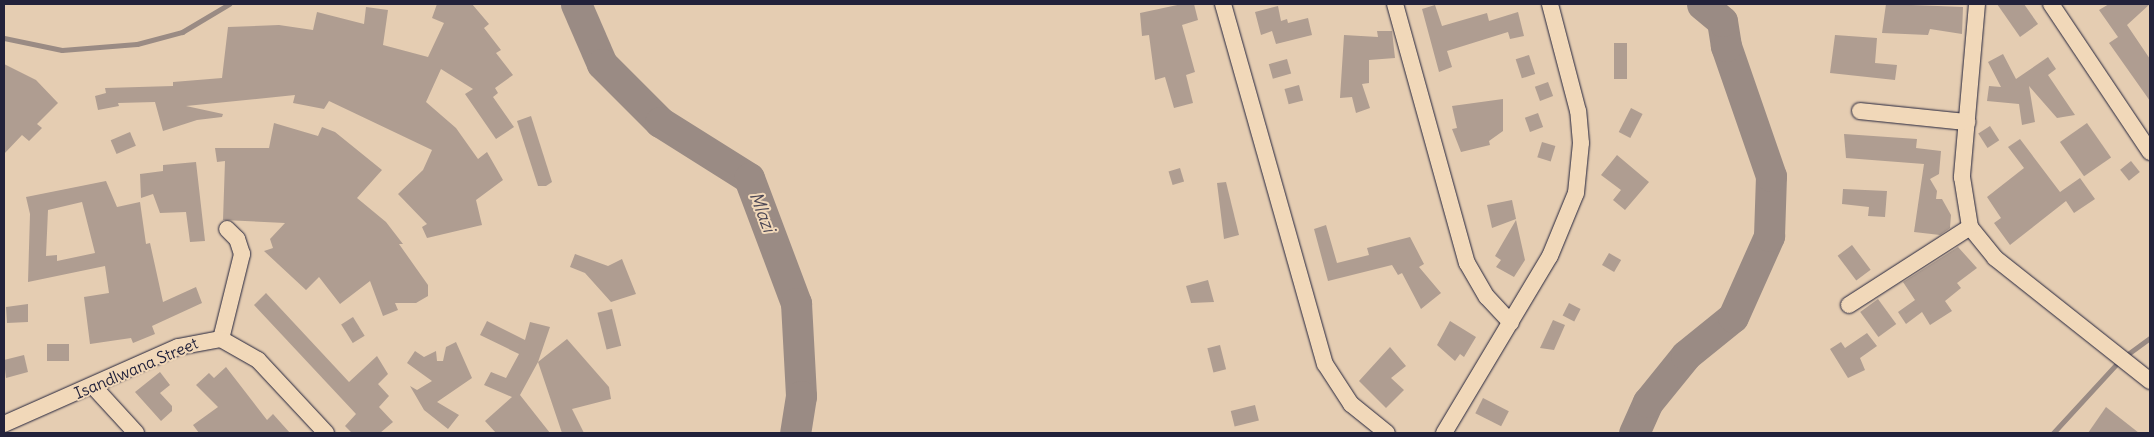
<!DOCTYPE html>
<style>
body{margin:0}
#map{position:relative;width:2154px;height:437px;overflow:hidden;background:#e5cdb2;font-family:Delius,sans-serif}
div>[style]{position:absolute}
.stream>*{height:5px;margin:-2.5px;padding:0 2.5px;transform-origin:2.5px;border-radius:2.5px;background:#9a8b84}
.river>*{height:31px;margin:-15.5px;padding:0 15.5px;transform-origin:15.5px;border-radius:15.5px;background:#9a8b84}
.building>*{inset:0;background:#af9d91;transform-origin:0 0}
.roads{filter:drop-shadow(0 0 1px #22223b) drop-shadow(0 0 1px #22223b)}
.street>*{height:16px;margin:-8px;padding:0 8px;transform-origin:8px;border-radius:8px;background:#f1d8b9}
span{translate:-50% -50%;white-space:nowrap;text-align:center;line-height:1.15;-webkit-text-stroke:4px #f1d8b9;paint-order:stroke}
.street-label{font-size:16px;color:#22223b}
.water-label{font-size:18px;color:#4c4755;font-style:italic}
.frame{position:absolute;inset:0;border:5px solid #22223b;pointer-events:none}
</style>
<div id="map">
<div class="stream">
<div style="left:4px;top:38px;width:59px;rotate:11.7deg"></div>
<div style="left:62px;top:50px;width:75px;rotate:-4.6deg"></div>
<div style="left:137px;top:44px;width:47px;rotate:-14.9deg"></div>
<div style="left:182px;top:32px;width:55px;rotate:-30.8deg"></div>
<div style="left:2053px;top:433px;width:100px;rotate:-47.4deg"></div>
<div style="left:2121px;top:359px;width:36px;rotate:-36deg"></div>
</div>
<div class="river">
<div style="left:576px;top:4px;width:65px;rotate:66.6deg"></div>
<div style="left:602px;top:64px;width:82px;rotate:45deg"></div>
<div style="left:660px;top:122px;width:105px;rotate:32.2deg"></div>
<div style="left:749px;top:178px;width:134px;rotate:69.4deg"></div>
<div style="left:796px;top:303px;width:93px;rotate:86.9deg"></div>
<div style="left:801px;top:396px;width:37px;rotate:99deg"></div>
<div style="left:1634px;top:433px;width:34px;rotate:-66deg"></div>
<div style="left:1648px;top:402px;width:60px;rotate:-51deg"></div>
<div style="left:1686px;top:355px;width:60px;rotate:-39deg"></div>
<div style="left:1733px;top:317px;width:89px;rotate:-66deg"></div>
<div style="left:1769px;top:236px;width:60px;rotate:-88.1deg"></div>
<div style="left:1771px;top:176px;width:138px;rotate:-109.1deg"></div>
<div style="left:1726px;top:46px;width:25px;rotate:-99deg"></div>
<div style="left:1722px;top:21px;width:26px;rotate:-140deg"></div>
</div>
<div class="building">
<div style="clip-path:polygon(437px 4px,472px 4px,489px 24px,484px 28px,501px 50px,496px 53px,513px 75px,495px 88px,498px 93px,493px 97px,514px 127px,496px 139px,465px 94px,473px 89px,441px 69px,426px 102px,456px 128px,478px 159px,487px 152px,503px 180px,476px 200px,482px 225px,427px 238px,422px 227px,427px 224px,398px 194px,423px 170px,432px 150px,329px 101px,324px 109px,293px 103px,295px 95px,186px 106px,223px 114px,222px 117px,197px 120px,163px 131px,155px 102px,118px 103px,119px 106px,98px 110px,95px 96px,106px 93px,105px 88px,173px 86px,173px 82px,222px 78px,228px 27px,279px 25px,313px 30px,317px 12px,364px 24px,366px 7px,388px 10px,383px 45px,428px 57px,444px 23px,432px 18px)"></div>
<div style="clip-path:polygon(1182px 4px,1194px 4px,1198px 20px,1182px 25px,1195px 72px,1186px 75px,1193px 103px,1174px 108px,1165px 77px,1155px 80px,1149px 35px,1142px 36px,1140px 13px)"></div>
<div style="clip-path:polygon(1886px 4px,1963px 7px,1962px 34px,1930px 29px,1928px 35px,1882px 33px)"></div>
<div style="clip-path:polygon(1997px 4px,2024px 4px,2038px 24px,2020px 37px)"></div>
<div style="clip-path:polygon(2109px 4px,2150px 4px,2127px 25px,2150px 59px,2150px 101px,2109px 43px,2118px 37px,2099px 10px)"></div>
<div style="clip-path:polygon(1435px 5px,1442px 26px,1487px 13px,1489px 21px,1518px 12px,1524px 36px,1510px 39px,1508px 32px,1447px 51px,1452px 67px,1439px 72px,1422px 9px)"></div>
<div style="clip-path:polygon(1278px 6px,1281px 21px,1287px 19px,1288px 23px,1308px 18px,1312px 35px,1276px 44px,1272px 31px,1261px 35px,1255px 12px)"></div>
<div style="clip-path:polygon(1377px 31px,1392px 31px,1395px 58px,1369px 60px,1369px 83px,1362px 84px,1370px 108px,1356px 113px,1352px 97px,1340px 98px,1344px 35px,1378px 37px)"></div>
<div style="clip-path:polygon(1835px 35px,1877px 38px,1875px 63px,1897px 65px,1895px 80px,1830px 73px)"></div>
<div style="left:1614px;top:43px;width:13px;height:36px"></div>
<div style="clip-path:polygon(2003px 54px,2016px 79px,2048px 57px,2056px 69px,2048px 75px,2075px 115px,2057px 118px,2029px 86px,2035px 122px,2022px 125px,2019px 104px,1987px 101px,1989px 86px,2001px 87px,1988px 62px)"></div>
<div style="left:1529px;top:55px;width:20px;height:14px;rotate:72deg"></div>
<div style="left:1287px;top:59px;width:15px;height:19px;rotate:74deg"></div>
<div style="clip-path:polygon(4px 64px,36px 80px,58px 103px,37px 124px,42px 128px,29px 141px,22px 135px,4px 154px)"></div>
<div style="left:1548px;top:82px;width:15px;height:14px;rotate:70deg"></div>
<div style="left:1299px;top:85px;width:16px;height:15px;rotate:75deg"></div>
<div style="clip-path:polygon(1503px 99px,1503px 131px,1489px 141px,1490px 145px,1461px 152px,1452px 129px,1457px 128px,1452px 106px)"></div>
<div style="left:1631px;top:108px;width:13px;height:27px;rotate:27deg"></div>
<div style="left:1538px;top:113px;width:15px;height:14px;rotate:70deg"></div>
<div style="clip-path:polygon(531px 116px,552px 182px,546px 186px,538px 186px,517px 121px)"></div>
<div style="clip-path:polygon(274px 123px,318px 136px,322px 127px,335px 132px,382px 170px,357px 198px,386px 222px,403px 244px,399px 244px,428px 285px,428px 296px,416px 303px,395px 303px,398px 310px,383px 316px,370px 281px,340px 304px,319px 277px,306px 290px,264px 251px,273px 248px,270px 239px,285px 223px,223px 220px,225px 161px,217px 162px,215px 148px,269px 148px)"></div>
<div style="left:2087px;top:123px;width:42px;height:33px;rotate:55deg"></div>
<div style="left:1990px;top:126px;width:17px;height:14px;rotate:57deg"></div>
<div style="left:130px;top:132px;width:15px;height:21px;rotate:67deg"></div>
<div style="clip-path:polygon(1844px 134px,1917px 139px,1916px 148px,1941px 151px,1939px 174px,1930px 179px,1937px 191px,1936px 199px,1942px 199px,1951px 215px,1950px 228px,1940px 235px,1914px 232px,1924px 164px,1846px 158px)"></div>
<div style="clip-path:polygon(2020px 139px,2060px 192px,2080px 178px,2095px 199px,2074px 213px,2066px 201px,2010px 245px,1994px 223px,2001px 218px,1987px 197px,2024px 168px,2008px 147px)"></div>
<div style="left:1542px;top:142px;width:14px;height:16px;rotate:17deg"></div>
<div style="clip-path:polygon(1617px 155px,1649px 182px,1625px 210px,1613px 200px,1621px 190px,1601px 175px)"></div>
<div style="left:2131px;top:161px;width:14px;height:14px;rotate:51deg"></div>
<div style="clip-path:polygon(196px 162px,205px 241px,190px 242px,186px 212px,160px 213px,153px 194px,141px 198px,140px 174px,163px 171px,163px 165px)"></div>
<div style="left:1180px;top:168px;width:14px;height:12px;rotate:73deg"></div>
<div style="clip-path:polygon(evenodd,106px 181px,117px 207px,140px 202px,146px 244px,150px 243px,163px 302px,196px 287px,202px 303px,152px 326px,155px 334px,133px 343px,131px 338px,90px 344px,84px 297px,109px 293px,105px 266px,28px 282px,30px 214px,26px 197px,106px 181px,82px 202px,95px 253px,57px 261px,57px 255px,46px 256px,48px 210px,82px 202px)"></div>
<div style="clip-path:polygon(1226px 182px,1239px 235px,1224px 239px,1217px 183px)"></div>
<div style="clip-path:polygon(1843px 189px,1887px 191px,1885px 217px,1868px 216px,1869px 207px,1842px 204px)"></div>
<div style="clip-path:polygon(1512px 200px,1516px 219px,1492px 228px,1487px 205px)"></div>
<div style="clip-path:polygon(1516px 220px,1525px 260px,1514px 277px,1496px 267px,1501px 260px,1495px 256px)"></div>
<div style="clip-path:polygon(1326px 225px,1337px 263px,1369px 255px,1367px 248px,1410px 237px,1424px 264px,1419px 267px,1441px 293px,1421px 309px,1402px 273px,1398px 275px,1392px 265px,1328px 281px,1314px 229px)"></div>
<div style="left:1852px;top:245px;width:31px;height:18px;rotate:53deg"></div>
<div style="clip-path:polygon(1958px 247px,1977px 268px,1957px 283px,1961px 288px,1945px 301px,1952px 311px,1930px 325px,1922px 312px,1906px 324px,1898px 312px,1915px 300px,1903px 282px)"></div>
<div style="left:1609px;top:253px;width:14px;height:14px;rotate:30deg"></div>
<div style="clip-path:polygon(575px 254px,608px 266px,622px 259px,636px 294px,611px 302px,585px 273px,570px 267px)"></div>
<div style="clip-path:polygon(1208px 280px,1214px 302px,1191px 303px,1186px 286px)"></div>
<div style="clip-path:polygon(266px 293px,349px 382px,377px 356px,388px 374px,378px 384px,389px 396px,379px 407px,393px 422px,380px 433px,352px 433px,345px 426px,356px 414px,254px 305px)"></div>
<div style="left:1878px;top:299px;width:31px;height:22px;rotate:54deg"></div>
<div style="left:1569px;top:303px;width:13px;height:14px;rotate:27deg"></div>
<div style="clip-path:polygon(28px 304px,28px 322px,7px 323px,6px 307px)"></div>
<div style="left:612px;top:309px;width:38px;height:15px;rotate:76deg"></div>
<div style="left:353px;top:317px;width:22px;height:14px;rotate:58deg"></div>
<div style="clip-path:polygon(1553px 320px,1565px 325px,1554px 350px,1540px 348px)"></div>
<div style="clip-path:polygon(487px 321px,525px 340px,530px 322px,550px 327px,538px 362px,567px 339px,609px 387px,611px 399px,572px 409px,584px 433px,562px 433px,538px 362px,520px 395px,550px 433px,496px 433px,485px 421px,512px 397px,484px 385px,491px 372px,506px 378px,519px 354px,480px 335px)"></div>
<div style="clip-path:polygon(1450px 321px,1476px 337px,1464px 357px,1460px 354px,1455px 361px,1437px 345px)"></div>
<div style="clip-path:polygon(1867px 333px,1877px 346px,1860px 358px,1865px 370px,1848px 378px,1830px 349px,1841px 342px,1845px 348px)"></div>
<div style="clip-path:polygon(456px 342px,472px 378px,437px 402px,459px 415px,448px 429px,424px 410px,410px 386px,417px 390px,432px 381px,407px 363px,415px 351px,424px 357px,436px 351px,437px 361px,443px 361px,446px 347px)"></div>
<div style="left:47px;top:344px;width:22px;height:17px"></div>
<div style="left:1220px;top:345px;width:25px;height:13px;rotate:76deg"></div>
<div style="clip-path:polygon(1390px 347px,1406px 366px,1391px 378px,1404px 390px,1386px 408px,1359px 381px)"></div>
<div style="clip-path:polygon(24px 355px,28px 372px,6px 378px,4px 360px)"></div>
<div style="clip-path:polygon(226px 367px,267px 420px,273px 414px,290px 433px,199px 433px,193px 425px,218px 407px,196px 385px,209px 373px,214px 378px)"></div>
<div style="clip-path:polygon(160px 372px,170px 385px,160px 393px,172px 406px,172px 411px,161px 421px,135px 392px)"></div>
<div style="left:1483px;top:398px;width:29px;height:17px;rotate:27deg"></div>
<div style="left:1255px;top:405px;width:16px;height:25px;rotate:76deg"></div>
<div style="clip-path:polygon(2106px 407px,2139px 433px,2088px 433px)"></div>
</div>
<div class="roads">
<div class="street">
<div style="left:1223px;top:4px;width:374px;rotate:74.2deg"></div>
<div style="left:1325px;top:364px;width:48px;rotate:57deg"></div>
<div style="left:1351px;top:404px;width:46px;rotate:38.9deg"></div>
<div style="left:1395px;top:4px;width:269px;rotate:74.5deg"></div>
<div style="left:1467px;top:263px;width:39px;rotate:60deg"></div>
<div style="left:1487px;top:297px;width:35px;rotate:47deg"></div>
<div style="left:1977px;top:4px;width:174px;rotate:95deg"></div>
<div style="left:1962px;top:177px;width:51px;rotate:80.9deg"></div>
<div style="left:1970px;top:227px;width:40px;rotate:51deg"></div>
<div style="left:1995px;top:258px;width:198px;rotate:38.4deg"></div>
<div style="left:2051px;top:4px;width:178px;rotate:56.2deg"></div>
<div style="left:1860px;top:111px;width:108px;rotate:5.9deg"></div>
<div style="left:1849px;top:305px;width:144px;rotate:-32.8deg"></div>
<div style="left:221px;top:339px;width:88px;rotate:-76.1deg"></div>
<div style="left:242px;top:254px;width:16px;rotate:-108deg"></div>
<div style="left:237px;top:239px;width:14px;rotate:-135deg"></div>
<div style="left:93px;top:386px;width:64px;rotate:47.5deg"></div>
<div style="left:4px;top:424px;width:190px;rotate:-23.9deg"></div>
<div style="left:178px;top:347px;width:44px;rotate:-10.5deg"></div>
<div style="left:221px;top:339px;width:43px;rotate:29.6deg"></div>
<div style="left:258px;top:360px;width:100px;rotate:47deg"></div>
<div style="left:1444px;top:433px;width:206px;rotate:-59.1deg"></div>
<div style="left:1550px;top:256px;width:68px;rotate:-67.6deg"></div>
<div style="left:1576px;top:193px;width:50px;rotate:-84.3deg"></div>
<div style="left:1581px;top:143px;width:32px;rotate:-95deg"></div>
<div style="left:1578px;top:111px;width:111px;rotate:-104.7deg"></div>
</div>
</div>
<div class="street-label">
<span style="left:136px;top:368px;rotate:-23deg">Isandlwana Street</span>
</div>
<div class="water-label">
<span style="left:762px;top:212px;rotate:69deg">Mlazi</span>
</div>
<div class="frame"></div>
</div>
